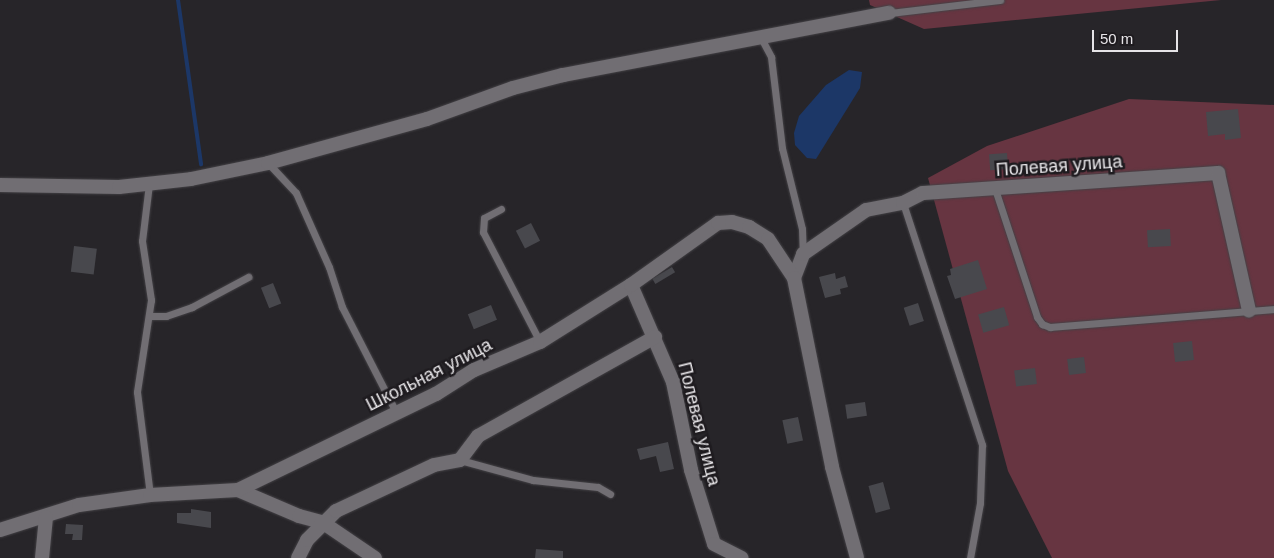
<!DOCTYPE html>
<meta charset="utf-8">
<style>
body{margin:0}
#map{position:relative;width:1274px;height:558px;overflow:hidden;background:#272529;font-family:Arial,sans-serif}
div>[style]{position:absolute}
.green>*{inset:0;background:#673541}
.water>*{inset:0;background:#1c3767}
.stream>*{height:4px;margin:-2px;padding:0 2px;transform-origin:2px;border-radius:2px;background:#1c3767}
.building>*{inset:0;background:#48484d;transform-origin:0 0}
.roads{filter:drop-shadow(0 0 1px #434145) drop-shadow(0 0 1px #434145)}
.service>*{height:7px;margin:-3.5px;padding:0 3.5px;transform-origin:3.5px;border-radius:3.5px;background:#716e73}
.minor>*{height:14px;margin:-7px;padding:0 7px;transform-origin:7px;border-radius:7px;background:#716e73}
span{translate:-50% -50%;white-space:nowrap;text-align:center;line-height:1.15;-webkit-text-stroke:5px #1e1b1f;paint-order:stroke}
.street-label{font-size:18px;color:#e6e4e7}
.scale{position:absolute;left:1092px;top:30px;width:86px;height:22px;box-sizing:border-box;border:2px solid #e6e4e7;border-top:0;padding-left:6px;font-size:15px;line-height:18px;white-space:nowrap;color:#e6e4e7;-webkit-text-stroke:4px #1e1b1f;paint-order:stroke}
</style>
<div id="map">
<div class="green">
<div style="clip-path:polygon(869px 0,1221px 0,924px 29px,870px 5px)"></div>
<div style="clip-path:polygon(1129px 99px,1274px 105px,1274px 558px,1052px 558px,1008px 471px,928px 178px,987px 146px)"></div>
</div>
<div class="water">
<div style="clip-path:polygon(849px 70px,862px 72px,860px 88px,816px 159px,807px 158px,795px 145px,794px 133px,799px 116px,826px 85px)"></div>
</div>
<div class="stream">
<div style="left:178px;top:0;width:166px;rotate:82deg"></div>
</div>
<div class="building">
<div style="clip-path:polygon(1238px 109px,1241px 138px,1225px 140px,1225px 134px,1208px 136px,1206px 112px)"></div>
<div style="left:1007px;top:153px;width:16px;height:18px;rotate:86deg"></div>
<div style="left:531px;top:223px;width:20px;height:17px;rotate:63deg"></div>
<div style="left:1170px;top:229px;width:17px;height:23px;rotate:87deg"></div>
<div style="left:74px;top:246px;width:23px;height:26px;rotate:7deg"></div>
<div style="clip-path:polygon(978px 260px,987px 289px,955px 299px,947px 276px,951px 275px,950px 269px)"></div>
<div style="left:672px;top:267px;width:6px;height:23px;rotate:59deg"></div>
<div style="clip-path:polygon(835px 273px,836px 279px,845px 276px,848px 287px,840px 289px,841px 294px,825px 298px,819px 277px)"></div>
<div style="left:273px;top:283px;width:22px;height:13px;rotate:68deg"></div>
<div style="left:918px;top:303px;width:19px;height:15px;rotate:72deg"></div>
<div style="left:491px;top:305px;width:16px;height:25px;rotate:68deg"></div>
<div style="left:1004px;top:307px;width:19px;height:27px;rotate:74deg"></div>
<div style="left:1192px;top:341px;width:19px;height:19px;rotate:84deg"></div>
<div style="left:1084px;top:357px;width:16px;height:17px;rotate:83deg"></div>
<div style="left:1035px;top:368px;width:16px;height:21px;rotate:83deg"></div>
<div style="left:865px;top:402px;width:14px;height:20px;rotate:82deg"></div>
<div style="left:798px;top:417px;width:24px;height:16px;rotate:78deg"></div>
<div style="clip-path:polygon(668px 442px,674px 469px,660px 472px,656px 456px,640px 460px,637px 449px)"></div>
<div style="left:883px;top:482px;width:28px;height:15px;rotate:75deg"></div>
<div style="clip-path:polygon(191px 509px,211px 512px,211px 528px,177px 523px,177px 513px,191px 513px)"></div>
<div style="clip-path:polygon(66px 524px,83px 525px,82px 540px,72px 540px,73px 534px,65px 534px)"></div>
<div style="clip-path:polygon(536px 549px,563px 551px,563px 558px,535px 558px)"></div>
</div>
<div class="roads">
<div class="service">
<div style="left:889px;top:13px;width:112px;rotate:-6.7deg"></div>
<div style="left:760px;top:36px;width:24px;rotate:62deg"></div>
<div style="left:771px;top:57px;width:92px;rotate:83.1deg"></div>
<div style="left:782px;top:148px;width:83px;rotate:76.1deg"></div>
<div style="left:802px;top:229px;width:25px;rotate:88deg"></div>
<div style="left:268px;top:163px;width:41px;rotate:47deg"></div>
<div style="left:296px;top:193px;width:81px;rotate:66deg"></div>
<div style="left:329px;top:267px;width:42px;rotate:72deg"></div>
<div style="left:342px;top:307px;width:120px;rotate:62.8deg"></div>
<div style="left:149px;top:184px;width:57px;rotate:97deg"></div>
<div style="left:142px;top:241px;width:60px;rotate:81.3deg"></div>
<div style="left:151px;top:300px;width:93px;rotate:98.7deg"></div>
<div style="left:137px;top:392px;width:104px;rotate:82.8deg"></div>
<div style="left:995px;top:189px;width:135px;rotate:71.8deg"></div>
<div style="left:1037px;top:317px;width:9px;rotate:54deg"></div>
<div style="left:1042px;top:324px;width:9px;rotate:21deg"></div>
<div style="left:1050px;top:327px;width:225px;rotate:-4.6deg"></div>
<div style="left:903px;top:203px;width:255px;rotate:71.9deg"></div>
<div style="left:982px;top:445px;width:58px;rotate:92deg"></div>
<div style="left:980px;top:503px;width:56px;rotate:100.3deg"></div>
<div style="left:501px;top:209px;width:19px;rotate:152deg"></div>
<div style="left:484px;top:218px;width:14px;rotate:94deg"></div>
<div style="left:483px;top:232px;width:124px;rotate:62.6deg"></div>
<div style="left:149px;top:316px;width:17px"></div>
<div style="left:166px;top:316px;width:28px;rotate:-19deg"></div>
<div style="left:192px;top:307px;width:64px;rotate:-28.2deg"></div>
<div style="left:460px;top:460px;width:76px;rotate:15.3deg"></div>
<div style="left:533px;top:480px;width:65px;rotate:6.1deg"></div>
<div style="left:598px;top:487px;width:14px;rotate:30deg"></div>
</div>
<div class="minor">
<div style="left:0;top:185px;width:119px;rotate:1deg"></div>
<div style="left:119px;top:187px;width:72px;rotate:-6.3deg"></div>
<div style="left:191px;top:179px;width:79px;rotate:-11.7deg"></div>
<div style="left:268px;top:163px;width:165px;rotate:-15.5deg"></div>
<div style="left:427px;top:119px;width:91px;rotate:-19.8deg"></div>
<div style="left:513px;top:88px;width:52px;rotate:-14.6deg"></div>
<div style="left:563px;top:75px;width:332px;rotate:-10.8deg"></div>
<div style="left:794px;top:278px;width:26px;rotate:-69deg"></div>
<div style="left:803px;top:254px;width:77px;rotate:-34.9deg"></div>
<div style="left:866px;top:210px;width:38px;rotate:-11deg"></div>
<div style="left:903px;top:203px;width:22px;rotate:-27deg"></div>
<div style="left:923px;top:193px;width:296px;rotate:-3.9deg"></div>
<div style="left:1218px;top:173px;width:141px;rotate:77.3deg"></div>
<div style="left:631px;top:285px;width:106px;rotate:66.6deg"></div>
<div style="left:673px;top:382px;width:90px;rotate:78.4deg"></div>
<div style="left:691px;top:470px;width:77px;rotate:72.7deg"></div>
<div style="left:714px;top:544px;width:31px;rotate:27deg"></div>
<div style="left:238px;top:490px;width:66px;rotate:23.1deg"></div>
<div style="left:299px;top:516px;width:24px;rotate:15deg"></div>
<div style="left:322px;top:522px;width:64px;rotate:34.2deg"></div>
<div style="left:0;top:530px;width:83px;rotate:-17.6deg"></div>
<div style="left:79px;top:505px;width:72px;rotate:-8deg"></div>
<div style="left:150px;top:495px;width:88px;rotate:-3.3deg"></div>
<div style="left:238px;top:490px;width:220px;rotate:-25.9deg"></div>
<div style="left:436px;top:394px;width:45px;rotate:-32.3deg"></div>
<div style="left:474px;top:370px;width:72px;rotate:-23deg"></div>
<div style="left:540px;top:342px;width:107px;rotate:-32.1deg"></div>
<div style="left:631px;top:285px;width:107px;rotate:-35.5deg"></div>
<div style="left:718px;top:223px;width:14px;rotate:-4deg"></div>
<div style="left:732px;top:222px;width:18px;rotate:16deg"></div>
<div style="left:749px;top:227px;width:22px;rotate:32deg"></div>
<div style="left:768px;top:239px;width:47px;rotate:56.3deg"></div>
<div style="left:794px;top:278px;width:193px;rotate:78.6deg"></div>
<div style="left:832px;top:467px;width:94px;rotate:74.6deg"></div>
<div style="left:42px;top:558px;width:41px;rotate:-84.4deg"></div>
<div style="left:298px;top:558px;width:20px;rotate:-63deg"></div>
<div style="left:307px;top:540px;width:41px;rotate:-45deg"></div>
<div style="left:336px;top:511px;width:108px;rotate:-25.1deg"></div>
<div style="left:434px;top:465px;width:26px;rotate:-11deg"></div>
<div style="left:460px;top:460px;width:30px;rotate:-53deg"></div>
<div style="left:478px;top:436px;width:203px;rotate:-29.2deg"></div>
</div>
</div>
<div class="street-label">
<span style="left:1059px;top:166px;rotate:-4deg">Полевая улица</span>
<span style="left:429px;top:375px;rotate:-27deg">Школьная улица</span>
<span style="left:699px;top:424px;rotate:76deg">Полевая улица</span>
</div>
<div class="scale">50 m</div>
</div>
